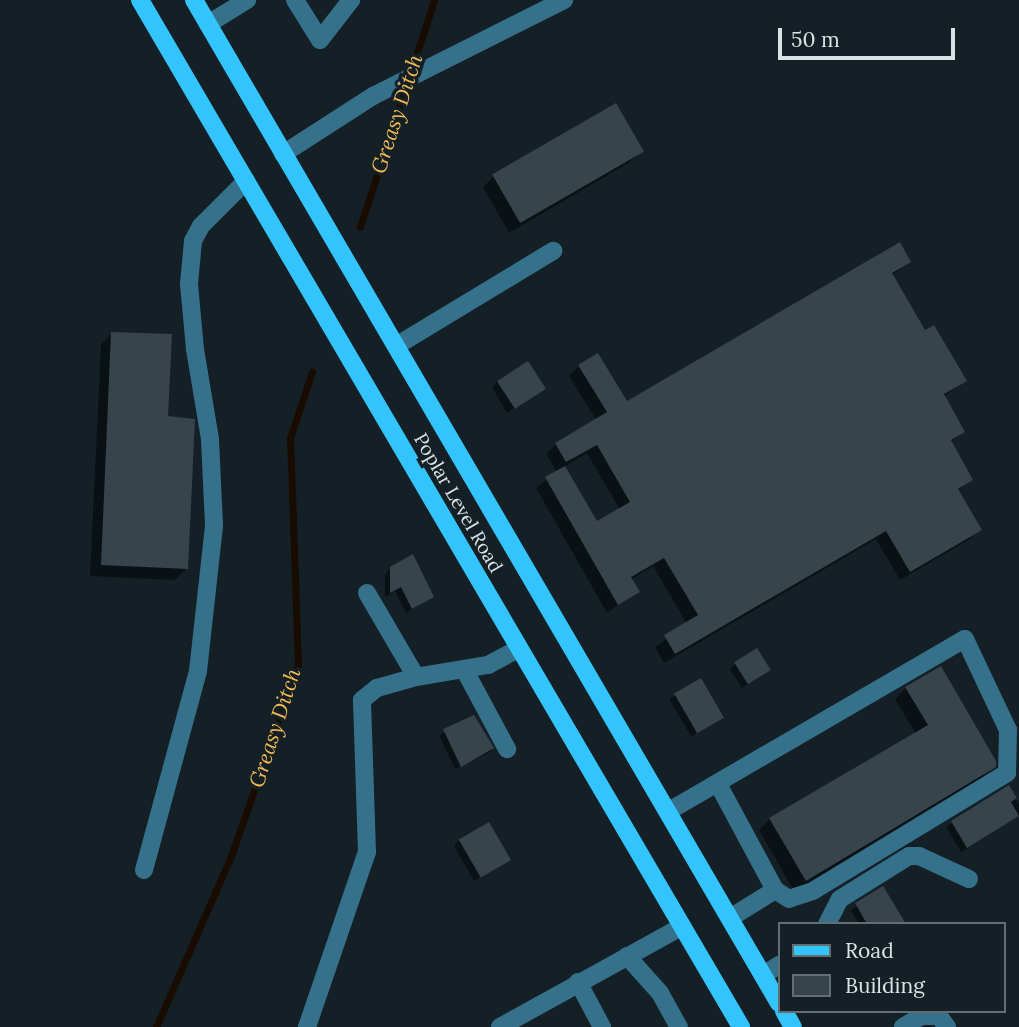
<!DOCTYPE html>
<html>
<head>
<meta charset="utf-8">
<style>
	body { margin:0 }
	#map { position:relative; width:1019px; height:1027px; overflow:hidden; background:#142026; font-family:Lora,serif }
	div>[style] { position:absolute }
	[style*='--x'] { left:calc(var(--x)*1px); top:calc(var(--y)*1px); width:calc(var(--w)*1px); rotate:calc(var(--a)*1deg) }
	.shadow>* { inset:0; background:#0007; transform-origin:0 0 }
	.stream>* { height:7px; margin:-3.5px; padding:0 3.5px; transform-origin:3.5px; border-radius:3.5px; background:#180c00 }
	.building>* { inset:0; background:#37444b; transform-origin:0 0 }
	.minor>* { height:18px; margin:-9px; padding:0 9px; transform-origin:9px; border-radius:9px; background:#35718b }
	.major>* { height:18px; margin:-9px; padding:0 9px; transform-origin:9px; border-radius:9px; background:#34c4fc }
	span { translate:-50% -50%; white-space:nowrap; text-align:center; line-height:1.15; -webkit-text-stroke:7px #142026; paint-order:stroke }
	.street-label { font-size:19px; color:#dae2e6 }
	.water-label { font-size:21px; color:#f2bb53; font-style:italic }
	.legend { position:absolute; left:778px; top:922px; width:228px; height:91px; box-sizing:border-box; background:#142026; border:2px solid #636e73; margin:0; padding:9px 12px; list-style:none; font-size:21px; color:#dae2e6 }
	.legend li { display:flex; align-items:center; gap:14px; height:35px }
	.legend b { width:35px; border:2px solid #636e73 }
	.scale { position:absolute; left:778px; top:28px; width:177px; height:32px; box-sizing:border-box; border:4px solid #dae2e6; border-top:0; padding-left:9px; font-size:21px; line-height:24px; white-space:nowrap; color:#dae2e6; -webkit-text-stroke:5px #142026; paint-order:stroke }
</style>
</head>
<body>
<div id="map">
	<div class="shadow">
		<div style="clip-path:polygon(641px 151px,630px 162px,509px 233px,483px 187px,494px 176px)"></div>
		<div style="clip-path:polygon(evenodd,909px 262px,891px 276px,924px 333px,965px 380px,943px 397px,963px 432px,950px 443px,971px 479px,958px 491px,980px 529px,970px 539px,900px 580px,876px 539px,664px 663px,655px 647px,687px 624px,653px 566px,630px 580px,637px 592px,607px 613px,536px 488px,557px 472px,546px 454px,556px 444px,597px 421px,569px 376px,579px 366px,627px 403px,909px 262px,587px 453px,620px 510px,596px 524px,564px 467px,587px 453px)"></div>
		<div style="clip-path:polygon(112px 333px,166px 418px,186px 569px,175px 580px,90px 576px,101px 345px)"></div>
		<div style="clip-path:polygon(497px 381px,543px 389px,507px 413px,492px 387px)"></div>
		<div style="clip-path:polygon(391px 568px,432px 597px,406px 613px,395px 591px,385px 597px,385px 574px)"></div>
		<div style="clip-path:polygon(735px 664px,763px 675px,742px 688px,730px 669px)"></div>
		<div style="left:700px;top:681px;width:43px;height:36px;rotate:59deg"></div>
		<div style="clip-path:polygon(906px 688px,994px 766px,982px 777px,794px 891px,759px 830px,770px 819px,916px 734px,895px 699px)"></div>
		<div style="left:475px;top:718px;width:37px;height:40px;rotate:64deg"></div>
		<div style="clip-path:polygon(1008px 787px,1019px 805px,1019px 816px,961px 852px,946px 827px)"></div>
		<div style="clip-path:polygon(459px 840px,508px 860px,474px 881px,454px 846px)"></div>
		<div style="clip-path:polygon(882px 888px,904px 924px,859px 924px,851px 910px)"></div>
	</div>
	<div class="stream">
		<div style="--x:360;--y:227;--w:239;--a:-71.9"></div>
		<div style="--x:156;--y:1027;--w:187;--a:-66.3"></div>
		<div style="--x:231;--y:856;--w:202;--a:-70.7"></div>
		<div style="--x:298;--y:665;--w:227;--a:-92"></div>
		<div style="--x:290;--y:438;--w:70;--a:-71.6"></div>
	</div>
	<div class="building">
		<div style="left:616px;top:103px;width:56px;height:143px;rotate:60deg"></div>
		<div style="clip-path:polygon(900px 242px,911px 262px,892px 273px,925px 330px,934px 325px,967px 381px,944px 394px,965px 432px,951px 440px,973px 480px,958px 489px,982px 530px,910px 572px,886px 531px,675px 654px,664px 635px,698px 615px,664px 558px,631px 577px,640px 592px,618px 605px,545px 477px,565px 466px,597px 521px,630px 502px,597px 445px,566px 462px,555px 443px,607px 412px,578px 365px,598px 353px,627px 401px)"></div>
		<div style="clip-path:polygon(111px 332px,172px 334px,168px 416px,195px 419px,188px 569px,101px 565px)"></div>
		<div style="left:528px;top:361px;width:33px;height:37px;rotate:57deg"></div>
		<div style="clip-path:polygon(413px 554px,434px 597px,412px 609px,401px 587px,390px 593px,390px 567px)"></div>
		<div style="left:757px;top:648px;width:26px;height:27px;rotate:58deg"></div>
		<div style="clip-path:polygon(941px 666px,996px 761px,996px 767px,806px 881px,769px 818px,928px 725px,905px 687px)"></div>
		<div style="left:701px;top:678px;width:46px;height:31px;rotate:60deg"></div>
		<div style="clip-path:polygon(474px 715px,494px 748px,461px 767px,443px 729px)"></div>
		<div style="clip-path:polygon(1009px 785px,1017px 798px,1011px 802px,1019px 816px,967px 848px,951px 821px)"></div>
		<div style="left:489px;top:822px;width:44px;height:35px;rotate:60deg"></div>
		<div style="clip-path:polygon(883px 886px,906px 924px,867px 924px,855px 903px)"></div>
	</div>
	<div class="minor">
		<div style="--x:295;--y:0;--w:47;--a:58"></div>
		<div style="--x:320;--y:40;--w:51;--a:-52.2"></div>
		<div style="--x:208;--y:24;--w:46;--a:-31.6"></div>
		<div style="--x:283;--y:154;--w:107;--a:-32.8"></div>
		<div style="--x:373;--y:96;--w:214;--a:-26.7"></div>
		<div style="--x:396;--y:346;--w:184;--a:-31.2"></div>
		<div style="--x:367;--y:593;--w:97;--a:59.7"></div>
		<div style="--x:464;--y:669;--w:91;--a:61.7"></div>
		<div style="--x:718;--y:784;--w:120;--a:61.7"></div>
		<div style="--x:775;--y:890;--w:53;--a:148.1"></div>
		<div style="--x:669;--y:811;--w:342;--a:-30.2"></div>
		<div style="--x:965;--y:639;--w:101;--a:64.7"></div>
		<div style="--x:1008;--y:730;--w:43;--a:91.3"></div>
		<div style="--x:1007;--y:773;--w:227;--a:148.7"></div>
		<div style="--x:813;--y:891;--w:25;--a:162"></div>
		<div style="--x:789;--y:899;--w:17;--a:-147"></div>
		<div style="--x:144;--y:870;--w:206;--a:-74.8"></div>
		<div style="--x:198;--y:671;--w:147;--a:-83.7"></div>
		<div style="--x:214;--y:525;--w:86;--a:-92.7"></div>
		<div style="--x:210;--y:439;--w:91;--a:-99.5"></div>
		<div style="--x:195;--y:349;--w:65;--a:-95.3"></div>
		<div style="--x:189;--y:284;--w:43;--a:-84.7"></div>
		<div style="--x:193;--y:241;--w:17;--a:-62"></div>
		<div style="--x:201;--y:226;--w:64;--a:-45"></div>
		<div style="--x:827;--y:924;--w:28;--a:-63"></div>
		<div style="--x:840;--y:899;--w:81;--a:-31.9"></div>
		<div style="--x:909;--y:856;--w:10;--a:0"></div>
		<div style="--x:919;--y:856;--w:55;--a:24.7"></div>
		<div style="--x:627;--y:956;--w:50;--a:48.3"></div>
		<div style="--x:660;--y:993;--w:39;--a:61"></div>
		<div style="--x:763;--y:975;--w:19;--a:-32"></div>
		<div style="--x:578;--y:982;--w:51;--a:61.9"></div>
		<div style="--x:307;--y:1027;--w:185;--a:-71.1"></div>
		<div style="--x:367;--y:852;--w:152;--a:-91.9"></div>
		<div style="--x:362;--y:700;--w:19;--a:-39"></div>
		<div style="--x:377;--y:688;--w:41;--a:-15.8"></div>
		<div style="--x:416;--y:677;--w:73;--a:-9.5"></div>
		<div style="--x:488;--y:665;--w:34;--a:-28"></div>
		<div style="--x:500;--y:1027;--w:207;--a:-28.9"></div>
		<div style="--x:903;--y:1027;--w:21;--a:-31"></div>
		<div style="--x:921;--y:1016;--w:18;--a:0"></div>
		<div style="--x:939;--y:1016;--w:14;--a:54"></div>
	</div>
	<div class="major">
		<div style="--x:140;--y:0;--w:1190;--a:59.66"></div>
		<div style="--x:194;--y:0;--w:1161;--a:59.75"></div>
		<div style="--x:784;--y:1011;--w:18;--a:61"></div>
	</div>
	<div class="street-label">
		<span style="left:458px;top:503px;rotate:60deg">Poplar Level Road</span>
	</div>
	<div class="water-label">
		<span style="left:397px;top:114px;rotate:-72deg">Greasy Ditch</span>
		<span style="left:275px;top:728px;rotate:-72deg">Greasy Ditch</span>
	</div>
	<ul class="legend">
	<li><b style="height:9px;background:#34c4fc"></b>Road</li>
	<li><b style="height:19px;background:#37444b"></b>Building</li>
	</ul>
	<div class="scale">50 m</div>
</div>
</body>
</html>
